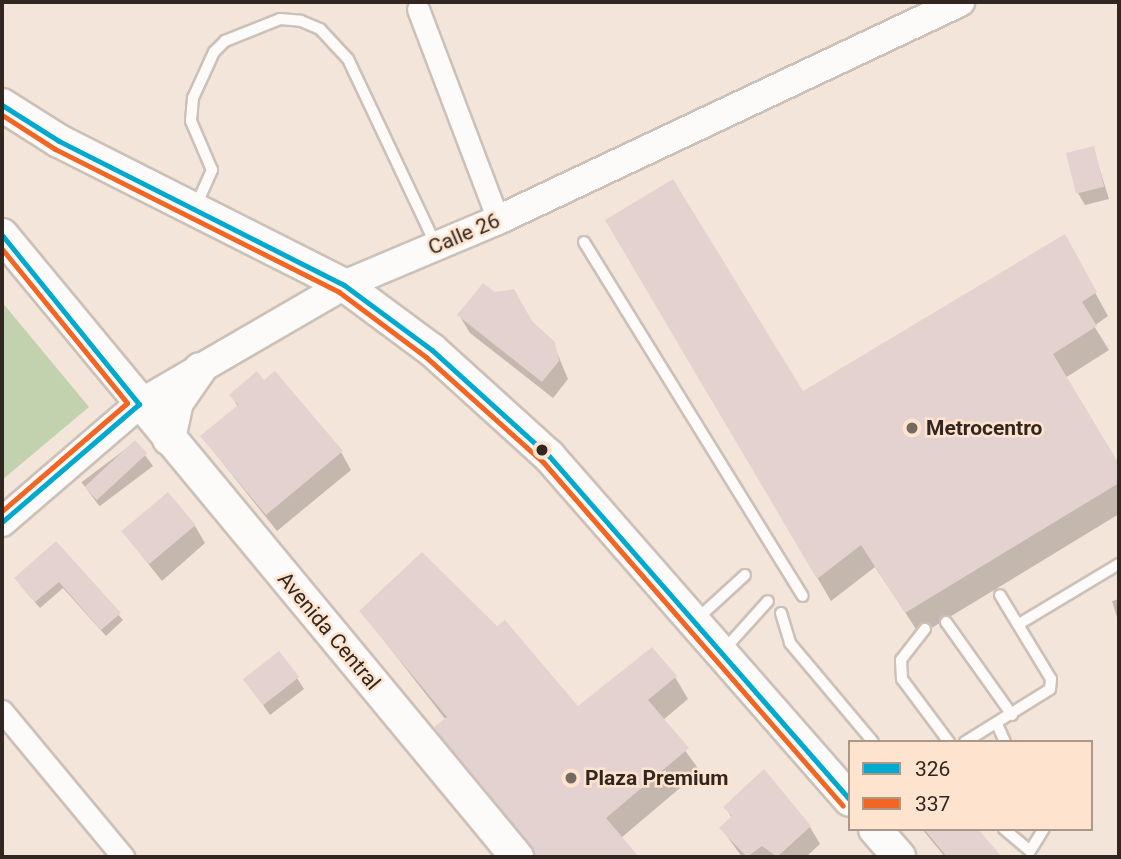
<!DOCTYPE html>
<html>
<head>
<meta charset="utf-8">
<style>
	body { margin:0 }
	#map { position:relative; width:1121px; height:859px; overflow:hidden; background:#f4e5da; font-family:Roboto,sans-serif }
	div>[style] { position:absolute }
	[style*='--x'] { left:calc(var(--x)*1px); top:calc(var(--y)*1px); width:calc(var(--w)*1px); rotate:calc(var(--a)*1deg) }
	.green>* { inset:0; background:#c3d2ae }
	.shadow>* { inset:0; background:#0003; transform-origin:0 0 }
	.building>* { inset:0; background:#e4d2d1; transform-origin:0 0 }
	.roads { filter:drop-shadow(2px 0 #ccc1b8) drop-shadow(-2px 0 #ccc1b8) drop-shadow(0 2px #ccc1b8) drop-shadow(0 -2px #ccc1b8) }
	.lane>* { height:10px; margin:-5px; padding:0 5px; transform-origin:5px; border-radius:5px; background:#fdfbf9 }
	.street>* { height:21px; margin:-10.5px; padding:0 10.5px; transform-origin:10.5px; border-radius:10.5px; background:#fdfbf9 }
	.secondary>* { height:28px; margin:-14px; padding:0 14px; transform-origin:14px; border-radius:14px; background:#fdfbf9 }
	.primary>* { height:32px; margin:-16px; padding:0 16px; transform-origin:16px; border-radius:16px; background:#fdfbf9 }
	.bus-1>* { height:5px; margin:-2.5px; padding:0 2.5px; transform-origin:2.5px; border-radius:2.5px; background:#00a9ce }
	.bus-2>* { height:5px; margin:-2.5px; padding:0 2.5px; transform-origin:2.5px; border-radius:2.5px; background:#f26522 }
	.dots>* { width:19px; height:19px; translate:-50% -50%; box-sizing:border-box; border:4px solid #fee4cf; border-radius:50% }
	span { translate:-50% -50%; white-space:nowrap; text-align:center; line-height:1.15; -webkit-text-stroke:5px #fee4cf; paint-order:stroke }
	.street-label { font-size:21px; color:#312720 }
	.poi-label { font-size:21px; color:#312720; font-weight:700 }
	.left { translate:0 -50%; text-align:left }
	.frame { position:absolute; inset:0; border:4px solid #312720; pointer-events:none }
	.legend { position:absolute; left:848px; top:740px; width:245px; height:91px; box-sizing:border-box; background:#fee4cf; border:2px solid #ac9889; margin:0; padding:9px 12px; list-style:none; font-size:21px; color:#312720 }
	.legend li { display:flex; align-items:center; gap:14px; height:35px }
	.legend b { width:35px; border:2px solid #ac9889 }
</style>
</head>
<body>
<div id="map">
	<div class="green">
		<div style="clip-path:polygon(2px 302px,89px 407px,2px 480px)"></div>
	</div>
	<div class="shadow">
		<div style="clip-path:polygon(1093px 148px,1109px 199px,1085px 205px,1078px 193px)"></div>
		<div style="clip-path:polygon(607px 220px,802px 394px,1077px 260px,1108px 316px,1094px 326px,1109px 350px,1065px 378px,1119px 468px,1119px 514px,920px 635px,875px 567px,831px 601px)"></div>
		<div style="clip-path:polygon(459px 315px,531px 323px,553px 343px,568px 379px,553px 398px,470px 333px)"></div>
		<div style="clip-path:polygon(231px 395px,341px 452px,351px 470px,277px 531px,202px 437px,238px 407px)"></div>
		<div style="left:135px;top:442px;width:30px;height:67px;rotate:53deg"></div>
		<div style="clip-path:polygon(195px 526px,205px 543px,162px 581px,124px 533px)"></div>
		<div style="clip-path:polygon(56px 543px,123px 620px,106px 636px,63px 588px,40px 608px,20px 585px)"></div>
		<div style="clip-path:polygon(1119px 599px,1119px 624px,1112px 601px)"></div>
		<div style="clip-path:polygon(361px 611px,577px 708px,675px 677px,688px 699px,663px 720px,700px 771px,621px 838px,637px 857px,537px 857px,449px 750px,436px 728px,446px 720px)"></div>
		<div style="clip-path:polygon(297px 678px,304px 689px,270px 715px,245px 679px)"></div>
		<div style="clip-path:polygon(725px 807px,810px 827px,820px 844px,806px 857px,742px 857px,721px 828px,732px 818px)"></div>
		<div style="clip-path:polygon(922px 829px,976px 829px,1000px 857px,945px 857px)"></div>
	</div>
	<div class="building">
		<div style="left:1094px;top:146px;width:42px;height:29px;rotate:76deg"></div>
		<div style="clip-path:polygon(673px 179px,803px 391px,1065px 234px,1097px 292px,1082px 302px,1097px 326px,1053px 354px,1119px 464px,1119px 483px,905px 613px,861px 545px,817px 579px,605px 220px)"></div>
		<div style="clip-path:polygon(483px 283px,495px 292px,514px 289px,532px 321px,555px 342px,559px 361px,542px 382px,457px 315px)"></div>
		<div style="clip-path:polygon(257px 371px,264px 380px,275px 371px,343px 451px,266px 515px,200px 436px,238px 405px,229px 395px)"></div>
		<div style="left:135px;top:440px;width:18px;height:69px;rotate:47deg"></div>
		<div style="left:168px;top:492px;width:43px;height:61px;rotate:50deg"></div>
		<div style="clip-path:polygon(56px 541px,121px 613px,101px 630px,59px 582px,35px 602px,14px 578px)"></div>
		<div style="clip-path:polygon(422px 552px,497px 626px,505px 620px,578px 706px,652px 647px,677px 676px,648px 700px,689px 748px,606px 818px,639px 857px,535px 857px,434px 727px,447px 717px,359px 611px)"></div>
		<div style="left:279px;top:651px;width:33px;height:46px;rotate:52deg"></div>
		<div style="clip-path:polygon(764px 769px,811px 826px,777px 857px,762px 846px,747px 857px,719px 828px,732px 816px,723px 807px)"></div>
		<div style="clip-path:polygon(924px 829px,978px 829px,1002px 857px,947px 857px)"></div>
	</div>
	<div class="roads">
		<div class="lane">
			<div style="--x:195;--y:208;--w:42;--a:-65.9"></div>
			<div style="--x:212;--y:170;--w:53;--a:-113.2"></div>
			<div style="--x:191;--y:121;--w:23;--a:-85"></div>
			<div style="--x:193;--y:98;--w:51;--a:-65.5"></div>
			<div style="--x:214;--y:52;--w:16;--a:-45"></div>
			<div style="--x:225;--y:41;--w:59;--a:-21.8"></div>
			<div style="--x:280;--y:19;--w:21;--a:5"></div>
			<div style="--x:301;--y:21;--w:21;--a:23"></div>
			<div style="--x:320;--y:29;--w:41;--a:47"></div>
			<div style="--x:348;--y:59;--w:206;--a:64.7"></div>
			<div style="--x:584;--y:242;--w:416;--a:58.3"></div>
			<div style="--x:781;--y:613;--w:31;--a:73"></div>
			<div style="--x:790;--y:643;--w:129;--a:50"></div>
			<div style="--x:697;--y:619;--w:65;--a:-42.5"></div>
			<div style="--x:946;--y:622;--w:114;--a:54.6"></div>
			<div style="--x:1019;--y:624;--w:117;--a:-31"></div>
			<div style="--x:925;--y:629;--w:39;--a:128"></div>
			<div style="--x:901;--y:660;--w:19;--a:87"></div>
			<div style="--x:902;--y:679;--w:79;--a:53.3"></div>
			<div style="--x:723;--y:651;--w:67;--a:-48"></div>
			<div style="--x:997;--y:724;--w:20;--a:66"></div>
			<div style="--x:965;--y:742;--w:100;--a:-31.9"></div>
			<div style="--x:1050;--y:689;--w:10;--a:-84"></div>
			<div style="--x:1051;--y:679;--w:98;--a:-121.3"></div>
			<div style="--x:1004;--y:829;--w:34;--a:40"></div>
			<div style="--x:1030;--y:851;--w:26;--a:-58"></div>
		</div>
		<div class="street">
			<div style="--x:418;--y:9;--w:226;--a:69.2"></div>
			<div style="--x:2;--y:711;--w:190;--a:50.3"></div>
		</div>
		<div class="secondary">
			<div style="--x:2;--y:522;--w:181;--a:-40.7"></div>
			<div style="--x:139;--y:404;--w:237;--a:-30.1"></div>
			<div style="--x:344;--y:285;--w:167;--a:-22.9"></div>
			<div style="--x:498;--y:220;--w:511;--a:-25.26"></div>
		</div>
		<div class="primary">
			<div style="--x:2;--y:105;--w:67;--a:32.3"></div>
			<div style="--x:59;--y:141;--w:319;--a:26.8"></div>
			<div style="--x:344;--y:285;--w:109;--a:36.5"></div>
			<div style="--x:432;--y:350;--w:158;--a:42.2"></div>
			<div style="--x:549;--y:456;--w:457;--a:48.8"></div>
			<div style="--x:2;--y:235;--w:808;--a:50.38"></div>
			<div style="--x:169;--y:439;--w:38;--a:-78"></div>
			<div style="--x:177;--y:402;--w:40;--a:-55.1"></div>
			<div style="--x:875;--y:829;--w:37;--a:49"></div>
		</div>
	</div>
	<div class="bus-1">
		<div style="--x:2;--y:105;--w:67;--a:32.3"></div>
		<div style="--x:59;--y:141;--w:319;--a:26.8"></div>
		<div style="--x:344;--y:285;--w:109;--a:36.5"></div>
		<div style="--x:432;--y:350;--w:158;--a:42.2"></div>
		<div style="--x:549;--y:456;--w:457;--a:48.8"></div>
		<div style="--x:2;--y:235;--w:218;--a:51"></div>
		<div style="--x:139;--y:404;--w:181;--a:139.3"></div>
	</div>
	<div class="bus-2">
		<div style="--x:2;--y:115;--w:63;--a:32.7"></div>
		<div style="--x:55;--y:149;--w:318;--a:26.7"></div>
		<div style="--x:339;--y:292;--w:109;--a:36.8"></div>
		<div style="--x:426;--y:357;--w:157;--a:41.9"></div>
		<div style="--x:543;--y:462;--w:456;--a:48.9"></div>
		<div style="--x:2;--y:249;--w:198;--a:50.9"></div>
		<div style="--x:127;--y:403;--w:165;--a:139.2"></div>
	</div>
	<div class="dots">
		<div style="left:912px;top:428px;background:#756a61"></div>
		<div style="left:542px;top:450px;background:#312720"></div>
		<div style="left:571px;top:778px;background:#756a61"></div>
	</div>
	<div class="street-label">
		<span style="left:464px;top:234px;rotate:-23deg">Calle 26</span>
		<span style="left:329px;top:631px;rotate:50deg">Avenida Central</span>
	</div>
	<div class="poi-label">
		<span class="left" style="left:926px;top:428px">Metrocentro</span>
		<span class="left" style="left:585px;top:778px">Plaza Premium</span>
	</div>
	<div class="frame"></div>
	<ul class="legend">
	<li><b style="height:9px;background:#00a9ce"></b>326</li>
	<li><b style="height:9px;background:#f26522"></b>337</li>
	</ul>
</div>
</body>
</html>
